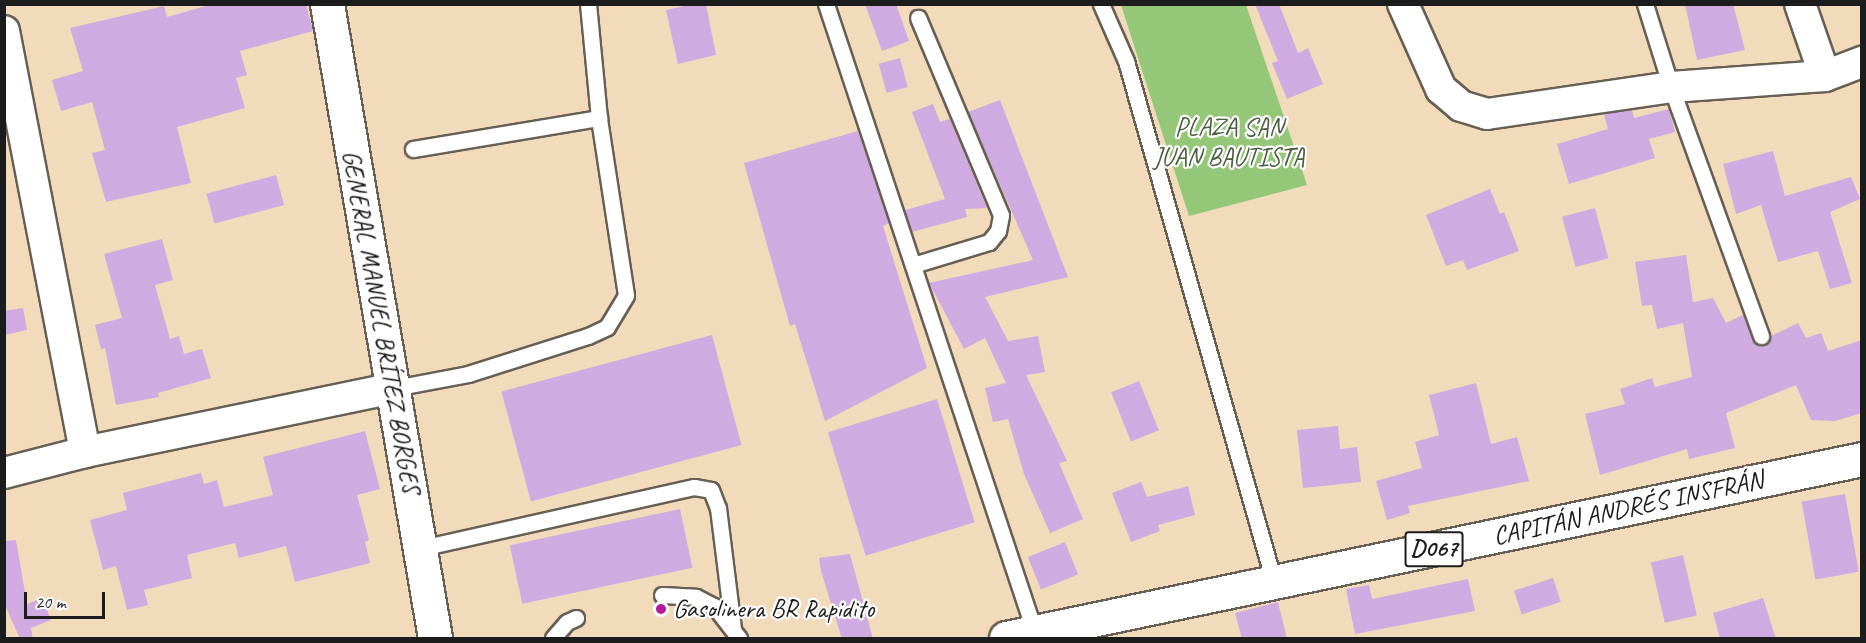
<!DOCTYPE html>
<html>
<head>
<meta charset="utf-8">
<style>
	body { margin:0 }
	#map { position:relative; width:1866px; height:643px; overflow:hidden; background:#f1dbbb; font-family:Caveat,sans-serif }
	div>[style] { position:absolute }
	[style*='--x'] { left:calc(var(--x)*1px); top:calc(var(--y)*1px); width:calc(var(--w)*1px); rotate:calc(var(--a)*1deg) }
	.green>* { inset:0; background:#94c778 }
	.building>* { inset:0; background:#cfabe2; transform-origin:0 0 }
	.roads { filter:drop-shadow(2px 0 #675f54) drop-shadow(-2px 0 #675f54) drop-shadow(0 2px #675f54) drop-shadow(0 -2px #675f54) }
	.lane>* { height:15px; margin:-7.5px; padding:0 7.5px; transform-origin:7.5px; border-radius:7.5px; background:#fff }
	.street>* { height:30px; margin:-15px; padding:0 15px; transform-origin:15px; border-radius:15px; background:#fff }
	.secondary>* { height:33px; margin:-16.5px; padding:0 16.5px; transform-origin:16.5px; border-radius:16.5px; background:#fff }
	.primary>* { height:33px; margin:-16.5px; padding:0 16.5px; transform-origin:16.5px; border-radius:16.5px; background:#fff }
	.dots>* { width:16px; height:16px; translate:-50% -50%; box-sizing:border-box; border:3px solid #fff; border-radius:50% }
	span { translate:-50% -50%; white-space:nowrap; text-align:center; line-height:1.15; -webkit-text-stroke:4.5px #fff; paint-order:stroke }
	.shield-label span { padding:2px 4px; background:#fff; border:2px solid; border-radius:4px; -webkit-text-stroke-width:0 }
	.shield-label { font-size:24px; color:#1c1c1c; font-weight:700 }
	.park-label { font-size:26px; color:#4c6041 }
	.street-label { font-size:26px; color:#1c1c1c }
	.poi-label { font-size:26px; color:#1c1c1c }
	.left { translate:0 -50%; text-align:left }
	.frame { position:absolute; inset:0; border:6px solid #1c1c1c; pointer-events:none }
	.scale { position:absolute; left:24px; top:592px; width:81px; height:27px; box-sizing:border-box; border:3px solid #1c1c1c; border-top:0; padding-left:8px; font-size:18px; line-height:21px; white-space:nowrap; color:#1c1c1c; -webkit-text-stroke:4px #fff; paint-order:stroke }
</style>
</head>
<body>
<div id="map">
	<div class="green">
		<div style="clip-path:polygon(1121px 5px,1246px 5px,1307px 185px,1189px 216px)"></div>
	</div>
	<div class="building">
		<div style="clip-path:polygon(213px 4px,306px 4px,313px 31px,240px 51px,247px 75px,236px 78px,245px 108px,177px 127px,191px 183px,106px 202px,92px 153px,105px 150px,92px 102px,61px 111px,52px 80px,83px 71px,70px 28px,164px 6px,167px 17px)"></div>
		<div style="clip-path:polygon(694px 4px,706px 4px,716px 55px,678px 64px,666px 10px)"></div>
		<div style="clip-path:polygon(865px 4px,896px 4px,909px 41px,882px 51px)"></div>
		<div style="clip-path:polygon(1255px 4px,1279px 4px,1298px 53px,1308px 48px,1323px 84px,1287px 99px,1272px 63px,1278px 61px)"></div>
		<div style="clip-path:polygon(1685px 4px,1733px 4px,1745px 50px,1697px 60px)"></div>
		<div style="left:900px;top:58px;width:30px;height:22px;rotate:75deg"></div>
		<div style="clip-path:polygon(1000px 100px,1068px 277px,985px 297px,1008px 341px,1038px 336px,1045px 372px,1026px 375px,1067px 461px,1059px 463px,1083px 519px,1050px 533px,1024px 474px,1008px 419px,993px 422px,985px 388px,1006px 383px,985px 338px,964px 349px,929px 283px,1033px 260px,968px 112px)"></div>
		<div style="clip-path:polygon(933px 104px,940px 122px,950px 119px,987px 208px,965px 209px,967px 217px,912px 232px,905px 210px,945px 199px,912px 112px)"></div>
		<div style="clip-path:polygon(1669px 109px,1675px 132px,1649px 139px,1655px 158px,1569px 184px,1557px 144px,1608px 129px,1604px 114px,1632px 110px,1634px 118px)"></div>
		<div style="clip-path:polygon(858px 131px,889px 223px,883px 226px,927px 368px,825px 421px,795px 324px,790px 326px,744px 163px)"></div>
		<div style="clip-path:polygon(1773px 151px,1785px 196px,1851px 177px,1860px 199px,1830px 212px,1852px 283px,1830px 289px,1818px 251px,1778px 262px,1761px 205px,1736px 214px,1723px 164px)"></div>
		<div style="left:276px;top:175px;width:31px;height:72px;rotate:75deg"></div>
		<div style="clip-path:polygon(1490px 189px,1500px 214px,1504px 212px,1519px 251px,1467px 270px,1463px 260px,1446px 266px,1426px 215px)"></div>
		<div style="left:1595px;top:208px;width:52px;height:34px;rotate:75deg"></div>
		<div style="clip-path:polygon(162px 239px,173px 280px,155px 285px,170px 339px,179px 336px,184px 354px,202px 349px,211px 378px,158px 393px,159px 397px,116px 405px,105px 348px,101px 349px,95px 325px,122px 318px,104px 254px)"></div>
		<div style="clip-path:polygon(1686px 255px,1693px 302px,1713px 298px,1726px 323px,1743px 315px,1755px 344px,1765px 345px,1771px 336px,1798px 323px,1806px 338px,1821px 333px,1828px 351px,1862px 340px,1862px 413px,1835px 421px,1811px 420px,1796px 385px,1726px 413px,1735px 448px,1689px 459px,1687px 449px,1600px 475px,1585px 414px,1625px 404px,1620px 389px,1652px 378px,1655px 387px,1692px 377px,1683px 323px,1657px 329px,1652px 305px,1642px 306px,1635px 262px)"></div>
		<div style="clip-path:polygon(23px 308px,27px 330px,4px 335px,4px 311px)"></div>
		<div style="left:712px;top:335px;width:114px;height:218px;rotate:75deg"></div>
		<div style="left:1139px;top:381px;width:53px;height:30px;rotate:68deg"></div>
		<div style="clip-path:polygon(1476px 383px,1491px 444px,1517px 437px,1529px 481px,1408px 506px,1410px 513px,1387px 520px,1376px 481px,1422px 468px,1415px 442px,1439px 435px,1429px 395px)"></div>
		<div style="left:937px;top:399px;width:129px;height:114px;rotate:73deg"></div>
		<div style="clip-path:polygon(1338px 426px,1340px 449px,1357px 447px,1361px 482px,1303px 488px,1297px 430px)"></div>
		<div style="clip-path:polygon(365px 431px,380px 489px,357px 495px,369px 540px,365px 542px,370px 563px,295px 582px,286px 546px,239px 558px,235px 543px,187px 555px,192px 578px,144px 590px,148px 605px,127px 610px,116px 566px,103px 570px,90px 520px,127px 510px,123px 493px,201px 473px,204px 484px,217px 480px,224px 507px,273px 495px,263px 457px)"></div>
		<div style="clip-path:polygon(1141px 482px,1147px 497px,1188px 486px,1195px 515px,1158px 525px,1160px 531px,1131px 542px,1112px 493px)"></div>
		<div style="left:1845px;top:494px;width:79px;height:44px;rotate:80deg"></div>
		<div style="left:680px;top:509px;width:60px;height:174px;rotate:78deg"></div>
		<div style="clip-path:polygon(16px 540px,27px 604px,42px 598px,51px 620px,31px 628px,33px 639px,20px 639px,4px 603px,4px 541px)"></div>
		<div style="left:1065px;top:542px;width:35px;height:40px;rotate:68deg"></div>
		<div style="clip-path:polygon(850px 554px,873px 639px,842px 639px,821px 571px,819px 558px)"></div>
		<div style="left:1683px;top:555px;width:62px;height:33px;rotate:77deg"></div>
		<div style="left:1553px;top:578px;width:25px;height:41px;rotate:72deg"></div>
		<div style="clip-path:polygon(1468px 579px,1475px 611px,1355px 634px,1346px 589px,1369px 585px,1372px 599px)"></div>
		<div style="clip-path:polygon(1763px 598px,1776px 639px,1720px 639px,1713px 613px)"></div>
		<div style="clip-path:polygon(1278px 602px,1287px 639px,1242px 639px,1235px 613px)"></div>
	</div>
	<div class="roads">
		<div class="lane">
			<div style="--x:826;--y:4;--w:663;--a:71.62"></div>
			<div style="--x:1101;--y:4;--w:62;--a:66.3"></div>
			<div style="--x:1126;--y:61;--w:542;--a:74.14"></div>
			<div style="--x:1645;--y:4;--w:87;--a:72.6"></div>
			<div style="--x:1671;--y:87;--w:265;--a:70.1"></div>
			<div style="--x:413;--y:149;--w:189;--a:-9.5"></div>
			<div style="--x:913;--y:265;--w:79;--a:-16.8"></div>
			<div style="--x:989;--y:242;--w:14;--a:-51"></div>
			<div style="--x:998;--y:231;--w:16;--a:-79"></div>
			<div style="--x:1001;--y:215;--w:214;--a:-112.8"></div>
			<div style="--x:394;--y:388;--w:75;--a:-10.7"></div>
			<div style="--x:468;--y:374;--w:126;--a:-17.6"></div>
			<div style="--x:588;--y:336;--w:21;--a:-25"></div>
			<div style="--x:607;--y:327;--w:37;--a:-59"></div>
			<div style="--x:626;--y:295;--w:179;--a:-98.7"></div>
			<div style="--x:599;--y:118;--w:115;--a:-95.5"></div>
			<div style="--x:421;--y:548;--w:280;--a:-12.6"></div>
			<div style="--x:694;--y:487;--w:17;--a:10"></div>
			<div style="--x:711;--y:490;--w:19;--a:69"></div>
			<div style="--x:718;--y:508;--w:121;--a:82.9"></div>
			<div style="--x:662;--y:595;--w:34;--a:3"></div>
			<div style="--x:696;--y:597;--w:20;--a:27"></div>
			<div style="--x:714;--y:606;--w:41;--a:52"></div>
			<div style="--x:553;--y:638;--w:21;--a:-49"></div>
			<div style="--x:567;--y:622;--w:10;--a:-24"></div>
		</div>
		<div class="street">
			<div style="--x:1403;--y:4;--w:93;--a:65.9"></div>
			<div style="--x:1441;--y:89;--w:26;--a:40"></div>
			<div style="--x:1461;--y:106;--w:27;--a:17"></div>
			<div style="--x:1487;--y:114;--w:186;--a:-8.3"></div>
			<div style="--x:1671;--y:87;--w:154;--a:-4.1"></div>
			<div style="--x:1825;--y:76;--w:40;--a:-21"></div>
			<div style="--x:1800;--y:4;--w:76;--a:70.9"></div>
			<div style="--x:4;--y:31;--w:429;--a:79.1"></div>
			<div style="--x:4;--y:473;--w:84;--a:-14.5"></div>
			<div style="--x:85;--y:452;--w:316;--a:-11.7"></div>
		</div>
		<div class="secondary">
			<div style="--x:327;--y:4;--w:643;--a:80.33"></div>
		</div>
		<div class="primary">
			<div style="--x:1006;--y:638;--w:875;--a:-11.81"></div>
		</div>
	</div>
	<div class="dots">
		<div style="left:661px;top:609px;background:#b5179e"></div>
	</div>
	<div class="shield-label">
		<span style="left:1434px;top:549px">D067</span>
	</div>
	<div class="park-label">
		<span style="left:1229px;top:142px">PLAZA SAN<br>JUAN BAUTISTA</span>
	</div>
	<div class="street-label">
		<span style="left:381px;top:322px;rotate:80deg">GENERAL MANUEL BRÍTEZ BORGES</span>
		<span style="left:1628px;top:508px;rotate:-12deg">CAPITÁN ANDRÉS INSFRÁN</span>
	</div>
	<div class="poi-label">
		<span class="left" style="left:673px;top:609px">Gasolinera BR Rapidito</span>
	</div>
	<div class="frame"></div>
	<div class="scale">20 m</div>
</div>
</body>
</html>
